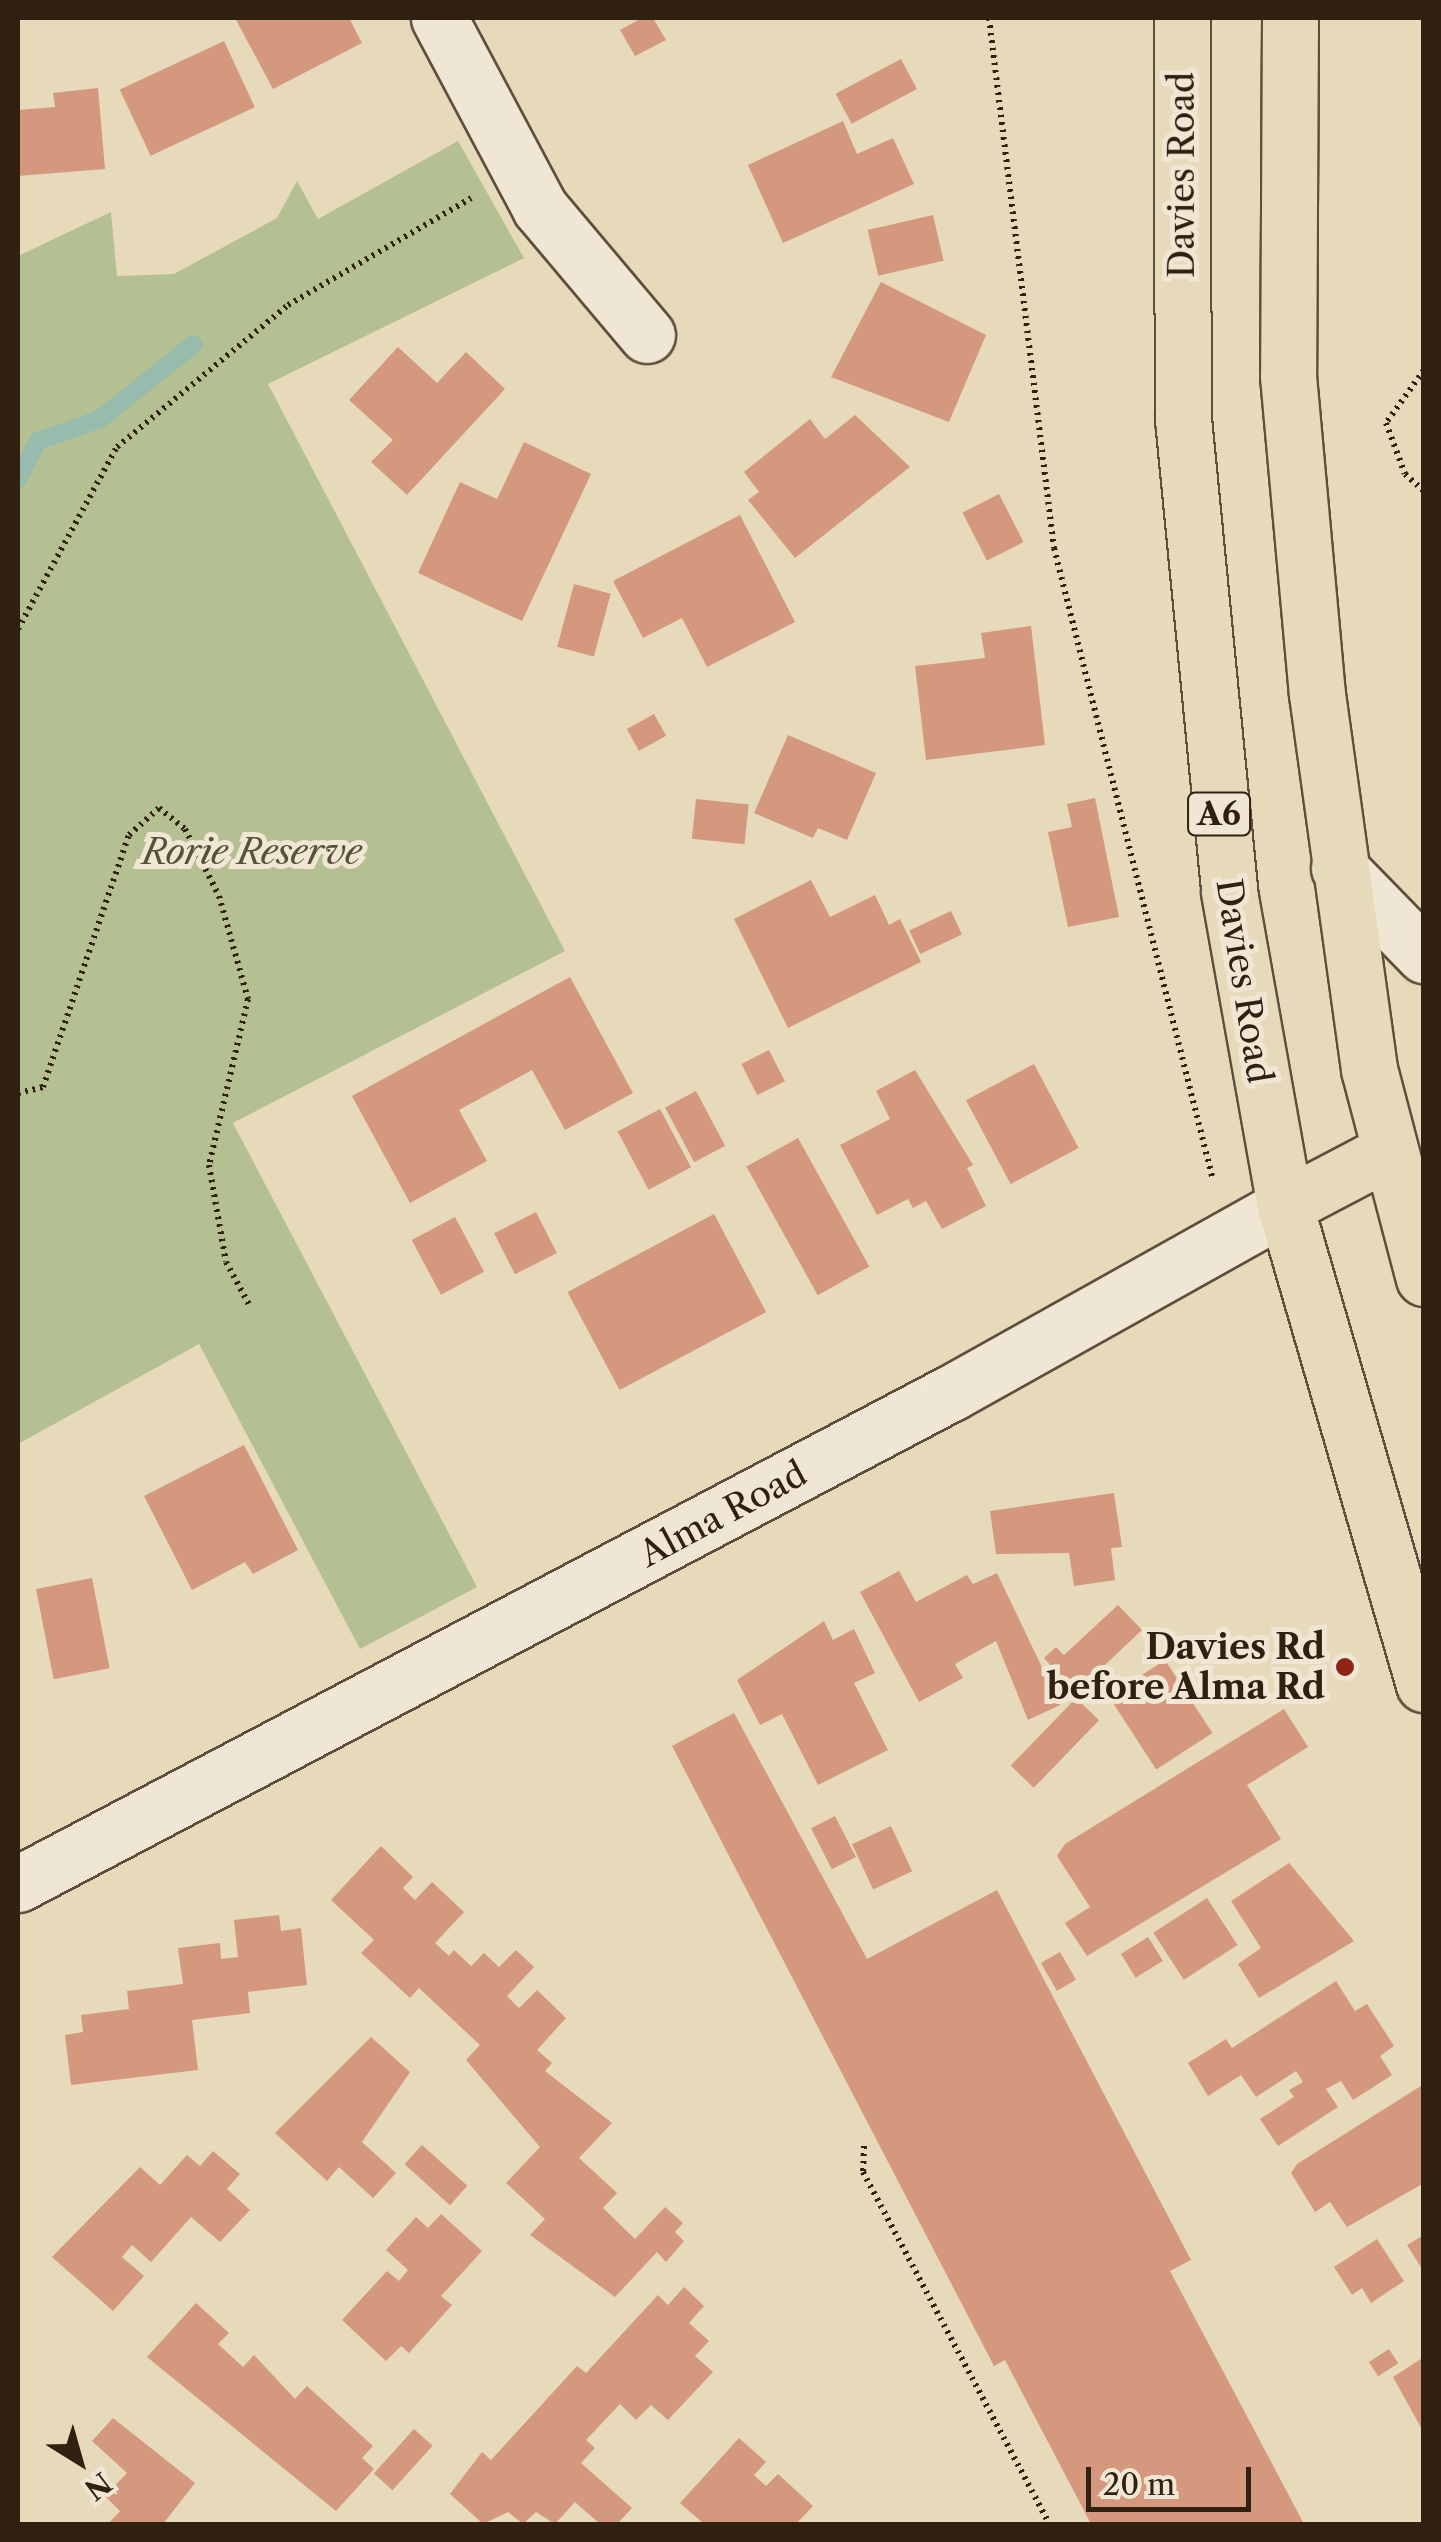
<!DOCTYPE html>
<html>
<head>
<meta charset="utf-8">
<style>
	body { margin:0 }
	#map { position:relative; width:1441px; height:2542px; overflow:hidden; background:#e7dabb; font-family:"Libre Caslon Text",serif }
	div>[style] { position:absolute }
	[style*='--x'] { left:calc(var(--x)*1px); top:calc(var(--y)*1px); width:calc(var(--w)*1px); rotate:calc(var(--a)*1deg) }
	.green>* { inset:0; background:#b4c091 }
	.stream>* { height:18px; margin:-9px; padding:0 9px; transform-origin:9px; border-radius:9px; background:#97bbac }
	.building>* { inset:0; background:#d3987e; transform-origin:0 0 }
	.path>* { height:6px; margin-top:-3px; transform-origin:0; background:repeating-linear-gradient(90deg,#302010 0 2.5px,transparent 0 7.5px) }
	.roads { filter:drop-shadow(2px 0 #5e4e3b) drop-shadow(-2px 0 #5e4e3b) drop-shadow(0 2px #5e4e3b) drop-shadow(0 -2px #5e4e3b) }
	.street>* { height:55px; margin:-27.5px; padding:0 27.5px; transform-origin:27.5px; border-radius:27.5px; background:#efe7d3 }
	.secondary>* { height:55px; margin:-27.5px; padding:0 27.5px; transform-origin:27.5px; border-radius:27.5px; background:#efe7d3 }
	.highway>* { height:55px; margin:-27.5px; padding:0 27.5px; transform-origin:27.5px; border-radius:27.5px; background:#e7dabb }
	.dots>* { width:28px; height:28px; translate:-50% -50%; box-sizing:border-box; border:5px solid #efe7d3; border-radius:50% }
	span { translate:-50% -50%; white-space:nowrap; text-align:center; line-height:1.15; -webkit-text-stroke:10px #efe7d3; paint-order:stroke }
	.shield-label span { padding:2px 8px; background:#efe7d3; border:2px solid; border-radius:8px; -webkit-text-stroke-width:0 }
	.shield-label { font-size:32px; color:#302010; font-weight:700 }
	.street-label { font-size:35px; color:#302010 }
	.park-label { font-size:35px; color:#585037; font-style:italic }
	.poi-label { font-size:35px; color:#302010; font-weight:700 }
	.right { translate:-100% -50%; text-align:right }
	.frame { position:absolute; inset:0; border:20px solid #302010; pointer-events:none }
	.north { position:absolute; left:30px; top:2412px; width:100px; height:100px; -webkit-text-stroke:8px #efe7d3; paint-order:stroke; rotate:143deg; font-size:28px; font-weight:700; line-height:40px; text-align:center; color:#302010 }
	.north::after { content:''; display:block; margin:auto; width:35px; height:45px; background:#302010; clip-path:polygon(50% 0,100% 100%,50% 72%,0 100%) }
	.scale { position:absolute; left:1086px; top:2467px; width:165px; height:45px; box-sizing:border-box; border:5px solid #302010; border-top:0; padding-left:12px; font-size:30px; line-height:35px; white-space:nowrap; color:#302010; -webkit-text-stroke:8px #efe7d3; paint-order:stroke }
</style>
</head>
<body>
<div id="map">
	<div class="green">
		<div style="clip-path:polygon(458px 141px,524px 258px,268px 384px,565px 951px,233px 1123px,477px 1587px,360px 1649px,199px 1344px,18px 1444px,18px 256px,111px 212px,117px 276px,174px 274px,277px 218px,297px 181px,318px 219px)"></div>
	</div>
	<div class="stream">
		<div style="--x:18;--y:479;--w:43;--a:-62.2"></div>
		<div style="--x:38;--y:441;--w:66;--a:-19.5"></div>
		<div style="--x:100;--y:419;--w:120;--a:-38.6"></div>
	</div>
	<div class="building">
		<div style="clip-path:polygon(235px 18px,349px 18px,362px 43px,273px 89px)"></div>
		<div style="clip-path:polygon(642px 18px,653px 18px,666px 40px,635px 56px,620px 30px)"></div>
		<div style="left:224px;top:41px;width:73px;height:115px;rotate:65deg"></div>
		<div style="left:901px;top:59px;width:34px;height:74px;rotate:62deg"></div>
		<div style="clip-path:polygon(98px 88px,105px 169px,18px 176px,18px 110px,55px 107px,53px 93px)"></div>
		<div style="clip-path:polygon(843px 121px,857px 154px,893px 138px,914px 184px,783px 243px,748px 165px)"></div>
		<div style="left:933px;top:215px;width:47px;height:67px;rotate:77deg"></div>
		<div style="clip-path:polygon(881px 282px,986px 335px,949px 422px,831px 377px)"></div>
		<div style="clip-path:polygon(398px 347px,437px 383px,466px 352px,505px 389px,407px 495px,371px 462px,393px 440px,349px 400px)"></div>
		<div style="clip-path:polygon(855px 415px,910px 467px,795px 558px,748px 500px,759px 492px,744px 472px,810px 419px,825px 439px)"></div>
		<div style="clip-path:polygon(524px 442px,591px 474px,522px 621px,418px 573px,460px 482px,497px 499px)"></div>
		<div style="left:999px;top:494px;width:54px;height:41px;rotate:63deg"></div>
		<div style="clip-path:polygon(740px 515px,795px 622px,707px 667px,682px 618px,643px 638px,613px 581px)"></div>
		<div style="left:574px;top:584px;width:38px;height:65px;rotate:15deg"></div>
		<div style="clip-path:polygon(1031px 626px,1045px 745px,926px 760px,915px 666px,985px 658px,981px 633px)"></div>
		<div style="left:654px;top:714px;width:25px;height:31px;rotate:61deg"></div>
		<div style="clip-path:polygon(788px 735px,876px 773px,847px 840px,818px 828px,813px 838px,754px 813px)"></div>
		<div style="clip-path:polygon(1095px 798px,1119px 917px,1068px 927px,1048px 832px,1072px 827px,1067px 804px)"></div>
		<div style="left:696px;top:799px;width:53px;height:40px;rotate:6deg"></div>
		<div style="clip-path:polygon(811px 880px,830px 917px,875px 895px,889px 925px,900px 919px,921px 962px,788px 1028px,734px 919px)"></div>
		<div style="left:951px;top:911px;width:26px;height:46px;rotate:65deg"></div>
		<div style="clip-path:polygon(570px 977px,633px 1093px,565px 1130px,532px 1070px,459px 1110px,487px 1161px,410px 1203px,352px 1096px)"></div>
		<div style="left:769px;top:1050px;width:35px;height:31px;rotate:63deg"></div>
		<div style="left:1034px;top:1064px;width:95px;height:77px;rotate:62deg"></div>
		<div style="clip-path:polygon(915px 1070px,973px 1165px,967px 1168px,986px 1206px,942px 1229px,926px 1201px,913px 1208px,908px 1199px,877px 1215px,840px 1145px,890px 1119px,876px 1091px)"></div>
		<div style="left:696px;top:1091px;width:62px;height:35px;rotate:62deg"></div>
		<div style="left:660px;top:1109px;width:66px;height:48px;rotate:62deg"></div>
		<div style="left:798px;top:1138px;width:147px;height:59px;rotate:61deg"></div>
		<div style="left:536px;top:1212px;width:46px;height:47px;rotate:63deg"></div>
		<div style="left:714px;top:1214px;width:111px;height:166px;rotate:62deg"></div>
		<div style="left:455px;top:1217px;width:62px;height:49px;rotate:62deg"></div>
		<div style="clip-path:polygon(244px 1445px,298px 1550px,253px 1574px,245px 1562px,192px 1590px,144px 1496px)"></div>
		<div style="clip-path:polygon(1114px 1493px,1122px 1547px,1111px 1548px,1115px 1580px,1074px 1586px,1069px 1553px,996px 1554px,990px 1511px)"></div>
		<div style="clip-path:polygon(899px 1571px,916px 1602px,967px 1575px,973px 1584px,997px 1573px,1060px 1705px,1028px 1720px,996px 1641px,955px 1664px,963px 1678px,919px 1702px,860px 1592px)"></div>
		<div style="left:92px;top:1578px;width:92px;height:57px;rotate:79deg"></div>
		<div style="clip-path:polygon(1118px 1605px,1142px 1630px,1075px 1693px,1044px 1658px,1056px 1647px,1064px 1655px)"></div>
		<div style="clip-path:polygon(824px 1621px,833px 1640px,854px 1629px,875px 1673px,854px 1683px,888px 1750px,818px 1785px,782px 1714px,760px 1725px,737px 1680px)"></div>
		<div style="left:1165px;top:1660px;width:87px;height:67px;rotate:57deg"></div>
		<div style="left:1076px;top:1698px;width:32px;height:94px;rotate:44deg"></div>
		<div style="clip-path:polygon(1284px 1709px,1308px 1747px,1247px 1785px,1281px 1839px,1087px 1956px,1065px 1923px,1090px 1907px,1057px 1856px,1065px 1844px)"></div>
		<div style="clip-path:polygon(734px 1713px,867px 1959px,997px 1890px,1191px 2260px,1170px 2271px,1304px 2524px,1091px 2524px,1005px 2360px,994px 2366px,672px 1746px)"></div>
		<div style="left:835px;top:1816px;width:46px;height:27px;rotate:63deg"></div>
		<div style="left:891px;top:1826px;width:50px;height:43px;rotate:65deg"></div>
		<div style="clip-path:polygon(381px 1846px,413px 1877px,403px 1888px,415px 1900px,432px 1882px,464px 1912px,435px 1943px,449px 1956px,454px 1950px,471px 1966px,484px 1953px,499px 1967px,516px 1950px,534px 1967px,507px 1996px,519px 2008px,537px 1990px,566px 2018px,537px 2050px,552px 2063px,545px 2071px,612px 2123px,579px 2158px,617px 2193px,603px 2208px,635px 2239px,665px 2207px,683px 2223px,675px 2232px,684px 2241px,666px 2262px,657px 2252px,615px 2297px,530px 2235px,545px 2219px,506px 2183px,540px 2147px,466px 2060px,480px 2045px,419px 1988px,410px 1998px,361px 1953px,374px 1940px,331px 1900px)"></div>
		<div style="clip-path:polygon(1289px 1863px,1354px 1941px,1259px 1998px,1238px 1964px,1261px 1948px,1231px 1901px)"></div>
		<div style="left:1207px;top:1898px;width:56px;height:64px;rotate:57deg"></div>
		<div style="clip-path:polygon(279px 1915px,281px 1931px,301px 1928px,307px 1985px,248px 1992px,250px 2013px,192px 2020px,198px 2070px,71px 2085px,65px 2035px,83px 2032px,81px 2015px,129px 2009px,127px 1991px,183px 1984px,178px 1948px,220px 1943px,221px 1959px,238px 1957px,234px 1920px)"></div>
		<div style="left:1148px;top:1937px;width:28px;height:32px;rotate:58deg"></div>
		<div style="left:1060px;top:1952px;width:32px;height:22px;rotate:60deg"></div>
		<div style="clip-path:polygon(1336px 1981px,1355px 2011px,1367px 2004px,1394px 2046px,1380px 2056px,1392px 2075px,1353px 2100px,1341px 2081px,1326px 2089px,1338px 2107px,1278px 2146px,1260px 2119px,1294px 2097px,1289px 2090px,1303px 2082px,1296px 2071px,1256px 2097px,1241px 2075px,1208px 2096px,1188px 2063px,1226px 2039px,1232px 2048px)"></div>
		<div style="clip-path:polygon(371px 2037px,410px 2072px,362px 2142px,396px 2173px,373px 2198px,339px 2167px,327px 2181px,275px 2133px)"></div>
		<div style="clip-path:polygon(1424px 2084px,1424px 2183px,1347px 2227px,1330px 2202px,1315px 2212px,1291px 2173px,1297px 2164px)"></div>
		<div style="left:422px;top:2145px;width:61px;height:26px;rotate:42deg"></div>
		<div style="clip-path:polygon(213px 2151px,240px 2174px,227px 2189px,250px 2210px,220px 2242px,191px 2217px,151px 2262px,132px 2245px,122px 2257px,144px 2276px,113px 2311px,52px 2257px,140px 2167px,160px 2185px,187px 2155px,200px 2166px)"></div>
		<div style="clip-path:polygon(441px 2214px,482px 2251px,441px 2296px,452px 2305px,409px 2353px,401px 2346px,386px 2361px,342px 2320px,387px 2271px,399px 2281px,408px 2270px,386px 2250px,416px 2217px,428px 2228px)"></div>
		<div style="clip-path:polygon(1424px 2235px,1424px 2272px,1407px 2245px)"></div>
		<div style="clip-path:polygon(1377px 2239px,1404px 2281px,1371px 2303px,1362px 2288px,1352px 2295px,1334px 2267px)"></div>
		<div style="clip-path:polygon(684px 2287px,704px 2306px,689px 2323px,709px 2341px,695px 2356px,713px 2372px,668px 2420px,651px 2405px,636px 2420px,620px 2404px,586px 2440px,595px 2448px,581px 2463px,632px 2508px,617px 2524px,600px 2524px,575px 2502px,555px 2524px,536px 2512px,523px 2524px,508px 2512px,483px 2524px,450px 2494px,482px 2452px,491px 2460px,577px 2366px,586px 2373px,658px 2295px,668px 2305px)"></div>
		<div style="clip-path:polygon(196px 2303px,229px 2333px,218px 2344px,243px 2367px,254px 2355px,295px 2399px,307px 2386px,373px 2446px,362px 2458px,374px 2469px,336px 2511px,147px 2357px)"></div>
		<div style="left:1389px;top:2349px;width:17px;height:24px;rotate:57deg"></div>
		<div style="clip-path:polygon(1424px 2357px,1424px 2433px,1393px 2377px)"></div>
		<div style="clip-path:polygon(113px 2418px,195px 2483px,163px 2524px,108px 2524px,120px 2511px,105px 2496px,127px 2473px,92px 2441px)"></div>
		<div style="left:414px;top:2429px;width:25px;height:60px;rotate:42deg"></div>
		<div style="clip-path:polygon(739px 2438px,766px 2462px,754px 2475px,766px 2486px,778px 2474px,813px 2506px,796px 2524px,704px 2524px,680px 2503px)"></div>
	</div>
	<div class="path">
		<div style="--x:989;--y:18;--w:534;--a:83.01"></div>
		<div style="--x:1054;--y:548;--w:652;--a:75.88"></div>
		<div style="--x:1424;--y:370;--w:65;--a:125.6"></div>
		<div style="--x:1386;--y:423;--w:54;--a:69.6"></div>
		<div style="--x:1405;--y:474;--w:25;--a:42"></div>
		<div style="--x:18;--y:629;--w:207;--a:-61.5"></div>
		<div style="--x:117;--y:447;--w:222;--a:-39.7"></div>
		<div style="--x:288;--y:305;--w:212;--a:-30.3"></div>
		<div style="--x:18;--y:1093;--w:26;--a:-13"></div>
		<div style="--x:43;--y:1087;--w:266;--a:-71.2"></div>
		<div style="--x:129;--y:835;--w:40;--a:-42"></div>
		<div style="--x:159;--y:808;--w:33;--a:39"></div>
		<div style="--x:185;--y:829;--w:75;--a:63.1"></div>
		<div style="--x:219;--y:896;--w:107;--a:74.3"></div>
		<div style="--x:248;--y:999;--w:171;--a:103.2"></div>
		<div style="--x:209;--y:1165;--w:98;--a:80.1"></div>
		<div style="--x:226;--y:1262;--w:52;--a:61.5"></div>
		<div style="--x:864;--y:2146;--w:26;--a:92"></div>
		<div style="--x:863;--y:2172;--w:398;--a:62.1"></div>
	</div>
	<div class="roads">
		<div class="street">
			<div style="--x:439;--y:18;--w:215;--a:62"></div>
			<div style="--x:540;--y:208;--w:166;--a:49.9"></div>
			<div style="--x:18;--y:1884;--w:1054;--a:-27.76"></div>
			<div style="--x:951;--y:1393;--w:383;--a:-29.2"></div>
		</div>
		<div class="secondary">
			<div style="--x:1339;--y:868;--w:122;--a:45.7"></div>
		</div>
		<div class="highway">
			<div style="--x:1182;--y:18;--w:401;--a:89.9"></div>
			<div style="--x:1183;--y:419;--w:475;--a:84.4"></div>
			<div style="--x:1229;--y:892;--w:319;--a:79.9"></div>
			<div style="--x:1285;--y:1206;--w:498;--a:73.8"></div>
			<div style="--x:1290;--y:18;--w:358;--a:90.3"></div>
			<div style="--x:1288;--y:376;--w:319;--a:84.8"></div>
			<div style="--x:1317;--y:694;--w:379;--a:82.1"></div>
			<div style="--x:1369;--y:1069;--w:216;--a:75.3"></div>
			<div style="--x:1285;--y:1206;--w:114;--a:-27.7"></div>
		</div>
	</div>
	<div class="dots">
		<div style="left:1345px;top:1667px;background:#8f2418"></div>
	</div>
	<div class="shield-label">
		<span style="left:1219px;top:814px">A6</span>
	</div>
	<div class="street-label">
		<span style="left:1182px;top:175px;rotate:-90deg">Davies Road</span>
		<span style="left:1244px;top:981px;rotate:81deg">Davies Road</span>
		<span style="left:723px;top:1514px;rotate:-28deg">Alma Road</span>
	</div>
	<div class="park-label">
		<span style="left:252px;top:852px">Rorie Reserve</span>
	</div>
	<div class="poi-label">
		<span class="right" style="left:1325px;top:1667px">Davies Rd<br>before Alma Rd</span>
	</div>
	<div class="frame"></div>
	<div class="north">N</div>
	<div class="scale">20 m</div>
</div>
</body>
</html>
